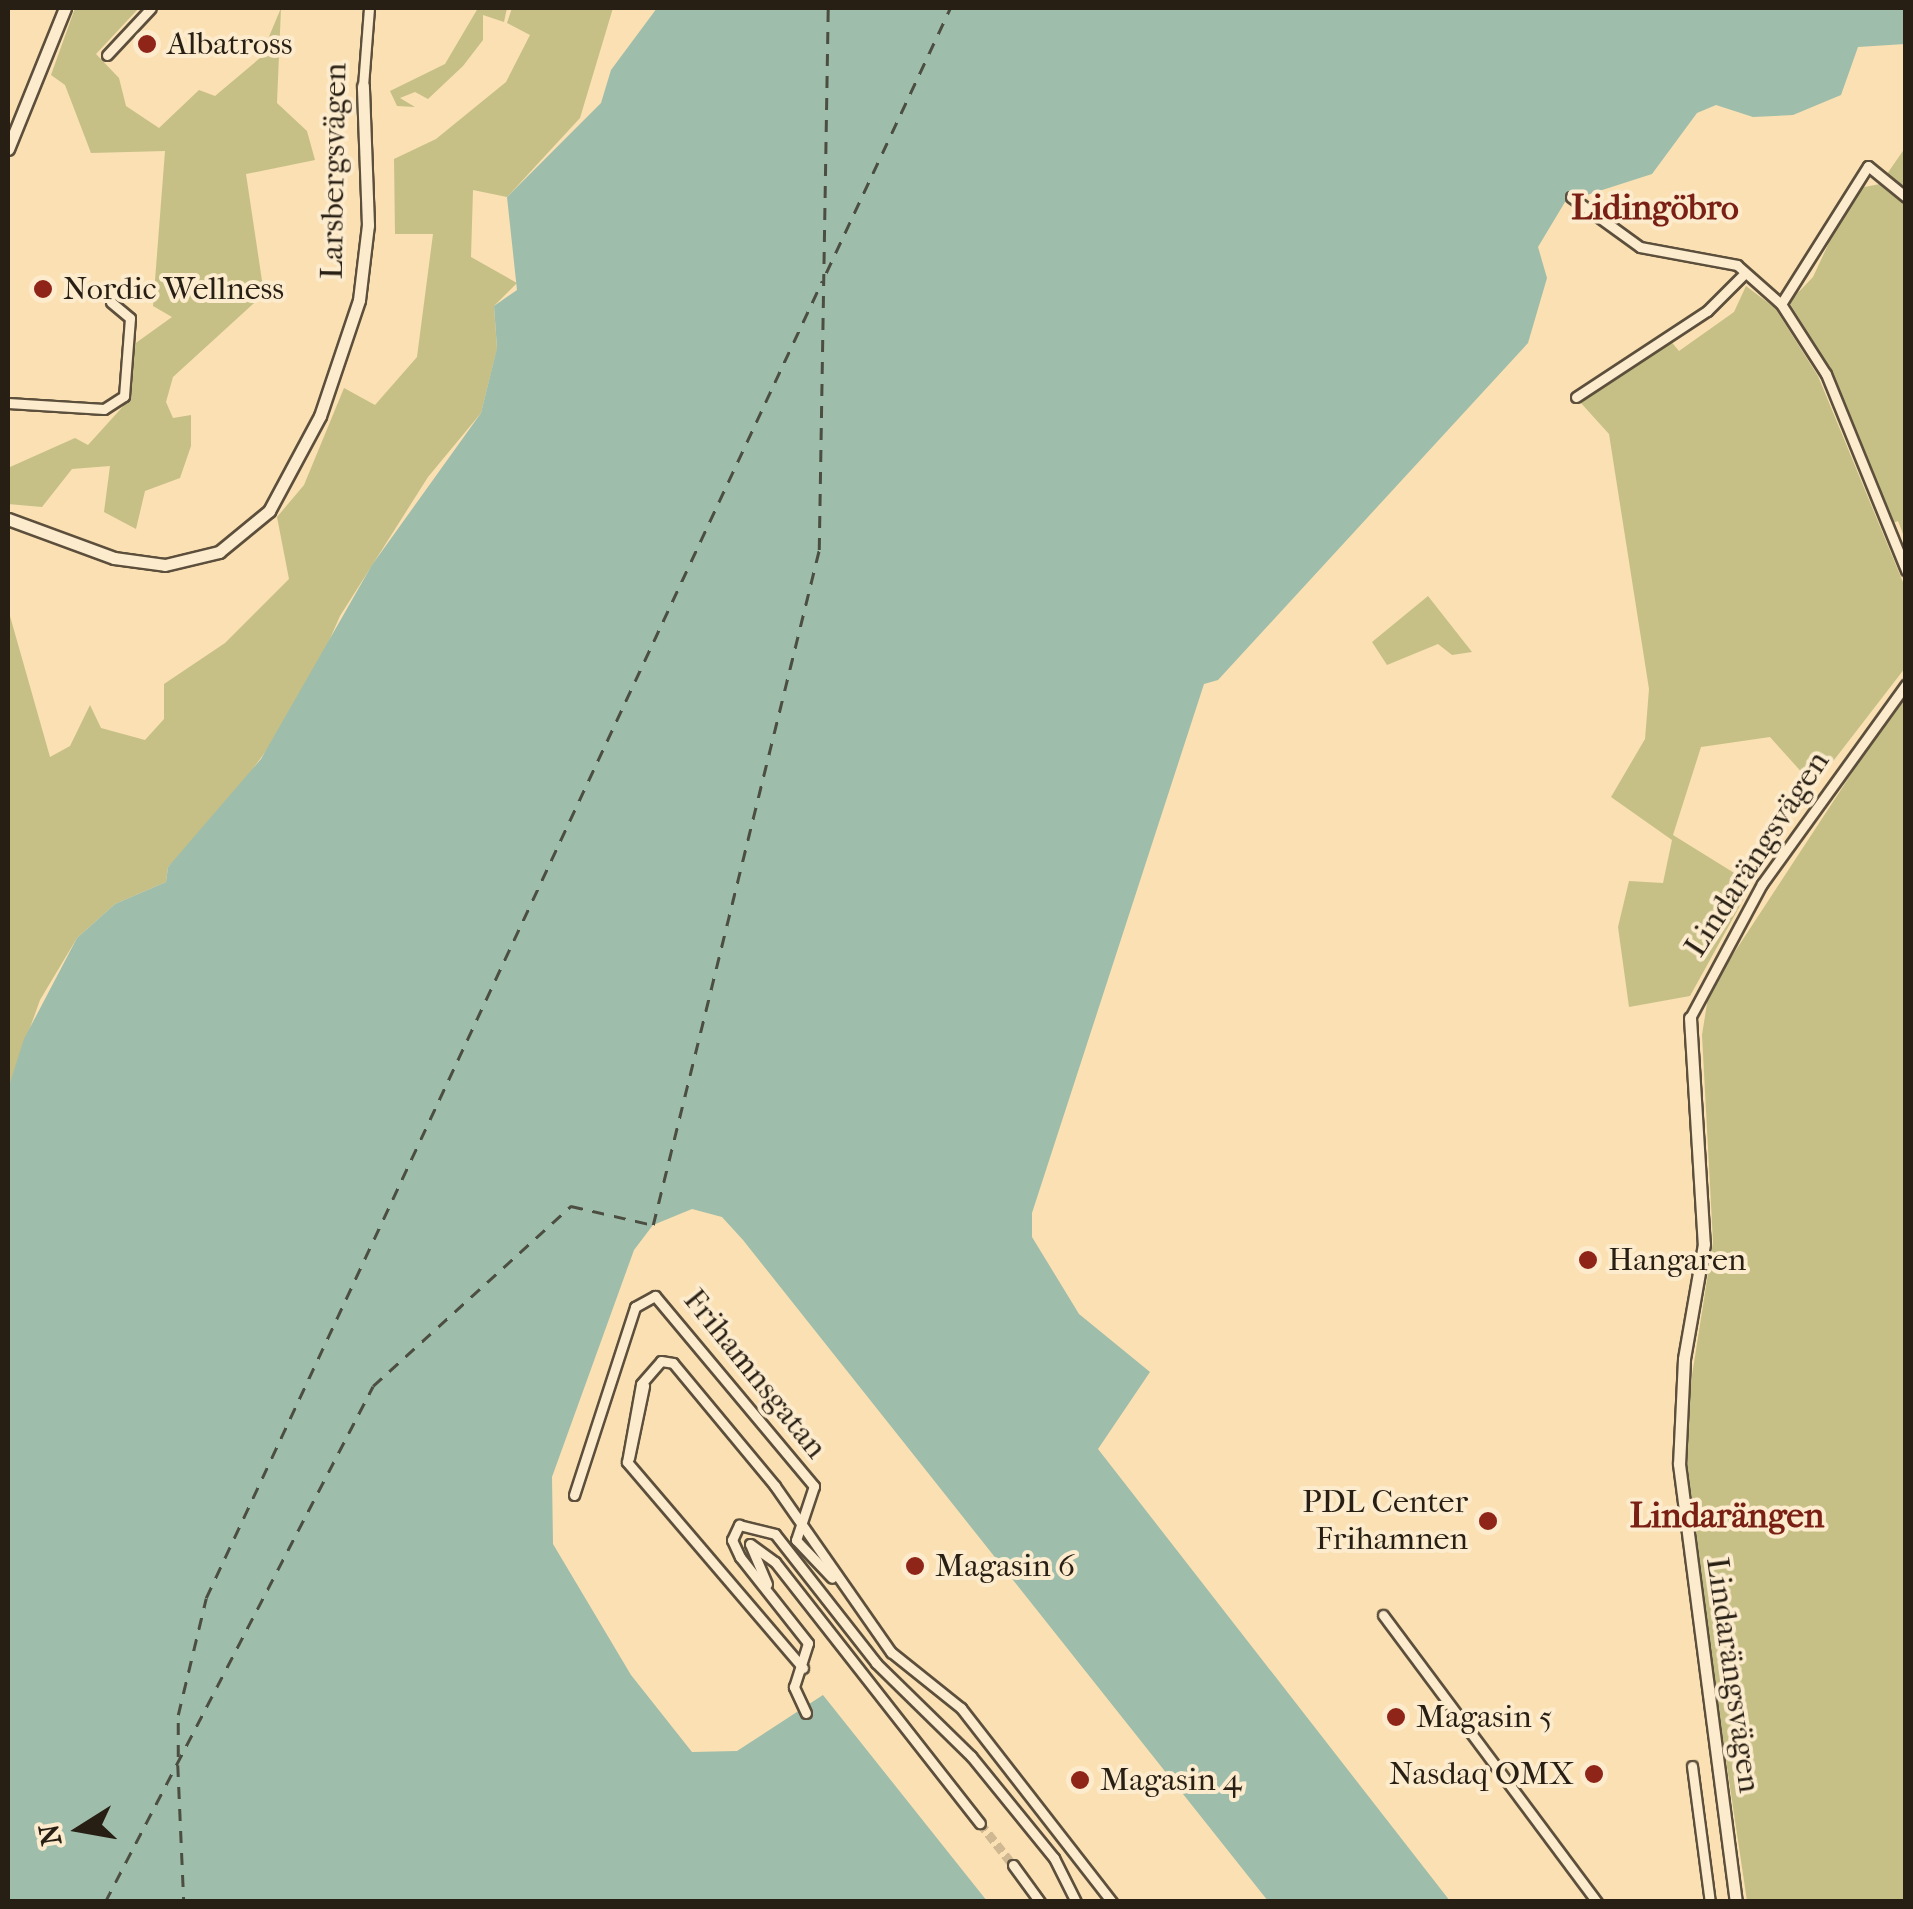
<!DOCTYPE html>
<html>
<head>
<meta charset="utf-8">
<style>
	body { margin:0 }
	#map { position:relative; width:1913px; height:1909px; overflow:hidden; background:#fae0b2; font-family:"IM FELL French Canon",serif }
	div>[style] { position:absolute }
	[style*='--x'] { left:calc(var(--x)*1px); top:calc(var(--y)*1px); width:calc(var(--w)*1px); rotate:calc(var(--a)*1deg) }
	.green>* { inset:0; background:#c6c087 }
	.water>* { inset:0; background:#9ebdab }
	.ferry>* { height:2.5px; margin-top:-1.25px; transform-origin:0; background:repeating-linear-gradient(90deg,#4b4e41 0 12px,transparent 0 22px) }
	.minor-tunnel>* { height:9px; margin-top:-4.5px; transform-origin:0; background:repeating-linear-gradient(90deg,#d0b992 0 9px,transparent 0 13.5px) }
	.roads { filter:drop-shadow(2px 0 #5c4f3c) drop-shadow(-2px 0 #5c4f3c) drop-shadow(0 2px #5c4f3c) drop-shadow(0 -2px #5c4f3c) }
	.minor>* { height:9px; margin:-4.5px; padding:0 4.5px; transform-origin:4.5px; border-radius:4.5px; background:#fcebcd }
	.tertiary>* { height:11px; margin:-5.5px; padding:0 5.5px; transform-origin:5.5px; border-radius:5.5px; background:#fcebcd }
	.dots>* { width:28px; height:28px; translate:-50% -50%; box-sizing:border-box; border:5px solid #fcebcd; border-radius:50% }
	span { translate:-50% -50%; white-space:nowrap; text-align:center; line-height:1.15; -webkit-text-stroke:8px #fcebcd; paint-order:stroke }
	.poi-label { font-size:32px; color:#281f14 }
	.left { translate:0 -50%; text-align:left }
	.right { translate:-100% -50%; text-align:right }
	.street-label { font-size:32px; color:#281f14 }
	.neighbourhood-label { font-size:35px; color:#7a1f14; font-weight:700 }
	.frame { position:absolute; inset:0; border:10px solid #281f14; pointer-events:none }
	.north { position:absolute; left:30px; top:1779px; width:100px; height:100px; -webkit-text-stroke:8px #fcebcd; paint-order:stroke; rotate:259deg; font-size:28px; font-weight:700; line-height:40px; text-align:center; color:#281f14 }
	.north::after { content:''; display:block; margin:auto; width:35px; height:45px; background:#281f14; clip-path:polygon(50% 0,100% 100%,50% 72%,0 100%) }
</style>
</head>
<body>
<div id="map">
	<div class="green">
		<div style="clip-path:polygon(75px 8px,139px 8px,96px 54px,119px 78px,126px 106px,159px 128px,199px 90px,215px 96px,260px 58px,281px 8px,277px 103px,307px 131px,315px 160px,246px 174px,264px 294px,173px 377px,166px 402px,173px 418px,191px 415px,191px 446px,180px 478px,145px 491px,136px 529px,104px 512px,110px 466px,72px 469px,42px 507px,8px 504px,10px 467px,75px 438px,88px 445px,127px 402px,133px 345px,172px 317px,153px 306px,165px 151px,91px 153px,65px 85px,51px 75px)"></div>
		<div style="clip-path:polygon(478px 8px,507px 8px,504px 22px,483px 15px,483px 40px,463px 66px,428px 99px,415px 92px,400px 98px,415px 107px,397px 106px,390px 91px,445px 64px)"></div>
		<div style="clip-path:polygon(512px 8px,613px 8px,580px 118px,507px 197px,473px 190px,471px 257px,517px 283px,494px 306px,497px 349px,481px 413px,428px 477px,340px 616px,302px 702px,224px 808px,168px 867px,166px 882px,115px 904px,77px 938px,40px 1000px,8px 1089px,8px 609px,50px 757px,70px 746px,90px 705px,101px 728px,145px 740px,164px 719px,164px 684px,225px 643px,289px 579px,277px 517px,304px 485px,344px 388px,375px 405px,417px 357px,433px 234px,395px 234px,394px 159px,436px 139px,506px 82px,530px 35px,507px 23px)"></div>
		<div style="clip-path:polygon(1905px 148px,1905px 539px,1898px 521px,1890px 524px,1831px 370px,1789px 302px,1813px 277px,1854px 189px,1880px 184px)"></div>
		<div style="clip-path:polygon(1746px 286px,1775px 308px,1818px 376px,1905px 587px,1905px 668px,1814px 786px,1770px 737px,1701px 747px,1673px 835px,1752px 884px,1690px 996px,1629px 1007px,1618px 927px,1629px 881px,1663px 883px,1672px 840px,1611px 797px,1645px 739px,1649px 689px,1609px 434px,1580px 402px,1669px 339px,1679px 351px,1734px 312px)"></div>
		<div style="clip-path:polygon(1428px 596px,1472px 652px,1452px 655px,1438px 644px,1387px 665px,1372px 642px)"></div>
		<div style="clip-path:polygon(1905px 692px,1905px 1901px,1747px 1901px,1686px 1492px,1690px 1388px,1713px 1242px,1702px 1035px,1709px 991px)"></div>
	</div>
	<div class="water">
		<div style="clip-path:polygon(657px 8px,1905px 8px,1905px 44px,1858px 47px,1841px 95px,1793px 115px,1753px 117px,1716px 105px,1697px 113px,1652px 174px,1565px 202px,1538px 247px,1547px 278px,1528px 343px,1218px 680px,1204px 684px,1032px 1213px,1032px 1237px,1079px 1314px,1150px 1372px,1098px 1449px,1450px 1901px,1268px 1901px,743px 1240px,722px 1217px,692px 1209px,653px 1225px,634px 1250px,552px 1477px,553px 1544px,631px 1675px,692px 1752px,737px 1751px,823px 1695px,987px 1901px,8px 1902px,8px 1089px,24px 1039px,77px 938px,115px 904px,166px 882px,168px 867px,261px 759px,372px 565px,481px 413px,497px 348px,494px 306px,517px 290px,507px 197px,601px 103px,611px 70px)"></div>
	</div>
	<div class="ferry">
		<div style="--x:826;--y:273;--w:293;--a:-64.9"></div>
		<div style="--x:178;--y:1757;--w:42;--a:-90"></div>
		<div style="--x:178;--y:1715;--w:120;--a:-76.5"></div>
		<div style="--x:206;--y:1598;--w:1454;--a:-64.93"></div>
		<div style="--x:178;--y:1765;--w:137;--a:87.5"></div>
		<div style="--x:105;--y:1902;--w:581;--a:-62.55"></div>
		<div style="--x:373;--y:1386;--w:268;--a:-42.3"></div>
		<div style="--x:571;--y:1206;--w:84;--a:13"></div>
		<div style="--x:653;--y:1225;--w:695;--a:-76.18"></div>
		<div style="--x:819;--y:550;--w:542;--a:-89.05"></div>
	</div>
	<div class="minor-tunnel">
		<div style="--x:980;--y:1823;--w:53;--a:51.8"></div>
	</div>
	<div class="roads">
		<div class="minor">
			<div style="--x:107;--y:55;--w:64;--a:-46.9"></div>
			<div style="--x:363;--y:86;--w:78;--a:-85.6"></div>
			<div style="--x:1571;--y:197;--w:85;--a:35.9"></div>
			<div style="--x:1640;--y:247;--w:99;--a:10.5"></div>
			<div style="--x:1737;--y:265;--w:59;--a:41.6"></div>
			<div style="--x:1781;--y:304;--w:83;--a:57.3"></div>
			<div style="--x:1826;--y:374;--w:212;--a:67.8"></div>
			<div style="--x:1781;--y:304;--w:163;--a:-57.8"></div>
			<div style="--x:1868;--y:166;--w:49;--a:39.2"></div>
			<div style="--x:1576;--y:397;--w:157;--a:-33.3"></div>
			<div style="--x:1707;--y:311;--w:52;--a:-45"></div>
			<div style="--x:8;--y:403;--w:96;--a:3.6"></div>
			<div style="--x:104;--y:409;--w:24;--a:-33"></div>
			<div style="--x:124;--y:396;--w:78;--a:-85.6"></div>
			<div style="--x:130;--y:318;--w:25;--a:-140"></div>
			<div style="--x:1690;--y:1018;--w:152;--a:-61.8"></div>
			<div style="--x:1762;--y:884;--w:246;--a:-54.2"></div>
			<div style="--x:629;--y:1458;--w:74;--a:-78.2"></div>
			<div style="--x:574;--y:1495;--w:198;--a:-72"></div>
			<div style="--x:635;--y:1307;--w:23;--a:-29"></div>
			<div style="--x:655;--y:1296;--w:248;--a:50.1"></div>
			<div style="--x:814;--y:1486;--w:57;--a:108.4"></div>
			<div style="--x:796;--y:1540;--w:52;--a:46.5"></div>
			<div style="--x:767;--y:1584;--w:43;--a:-113"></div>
			<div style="--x:750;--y:1544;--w:31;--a:36"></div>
			<div style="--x:775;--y:1562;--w:332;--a:51.9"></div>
			<div style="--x:1383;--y:1615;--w:358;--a:53.3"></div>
			<div style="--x:803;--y:1668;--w:271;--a:-130.5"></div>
			<div style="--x:627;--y:1462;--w:79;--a:-79.8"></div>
			<div style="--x:641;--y:1384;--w:30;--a:-49"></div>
			<div style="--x:661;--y:1361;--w:12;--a:9"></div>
			<div style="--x:673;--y:1363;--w:160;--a:50.3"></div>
			<div style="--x:775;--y:1486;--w:203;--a:55.1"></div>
			<div style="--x:891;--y:1652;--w:90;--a:38.7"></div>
			<div style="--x:961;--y:1708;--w:246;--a:52.1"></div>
			<div style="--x:806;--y:1713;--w:29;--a:-115"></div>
			<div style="--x:794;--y:1687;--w:46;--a:-72.3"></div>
			<div style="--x:808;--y:1643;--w:110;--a:-128.3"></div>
			<div style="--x:740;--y:1557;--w:19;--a:-115"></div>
			<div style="--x:732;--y:1540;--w:17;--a:-65"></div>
			<div style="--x:739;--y:1525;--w:37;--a:14"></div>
			<div style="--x:775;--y:1534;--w:164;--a:51.9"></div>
			<div style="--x:876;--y:1663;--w:133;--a:44.4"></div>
			<div style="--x:971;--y:1756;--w:132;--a:50.9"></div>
			<div style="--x:1054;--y:1858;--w:49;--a:63.4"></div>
			<div style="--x:1692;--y:1766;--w:137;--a:82.5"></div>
			<div style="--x:1013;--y:1865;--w:46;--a:53.9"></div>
		</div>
		<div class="tertiary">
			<div style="--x:8;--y:149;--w:152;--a:-68"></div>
			<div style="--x:8;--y:519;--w:113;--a:20.2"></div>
			<div style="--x:114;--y:558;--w:51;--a:7.8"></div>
			<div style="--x:165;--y:565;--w:56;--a:-13.5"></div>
			<div style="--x:219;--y:552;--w:65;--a:-39.4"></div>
			<div style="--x:269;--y:511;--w:108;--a:-61.8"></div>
			<div style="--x:320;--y:416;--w:122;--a:-71.4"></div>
			<div style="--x:359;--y:300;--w:76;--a:-83.2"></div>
			<div style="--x:368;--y:225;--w:139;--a:-92.1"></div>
			<div style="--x:1690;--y:1018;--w:226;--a:86.5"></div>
			<div style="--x:1704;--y:1244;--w:117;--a:99.9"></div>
			<div style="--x:1684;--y:1359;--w:105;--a:92.7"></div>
			<div style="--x:1679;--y:1464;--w:442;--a:82.6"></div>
		</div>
	</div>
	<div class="dots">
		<div style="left:147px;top:44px;background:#8f2418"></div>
		<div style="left:43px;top:289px;background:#8f2418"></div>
		<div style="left:1588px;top:1260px;background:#8f2418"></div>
		<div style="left:1488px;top:1521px;background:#8f2418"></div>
		<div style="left:915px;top:1566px;background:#8f2418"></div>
		<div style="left:1396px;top:1717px;background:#8f2418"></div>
		<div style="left:1594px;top:1774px;background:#8f2418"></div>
		<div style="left:1080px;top:1780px;background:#8f2418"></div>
	</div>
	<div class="poi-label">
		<span class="left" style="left:167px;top:44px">Albatross</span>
		<span class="left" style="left:63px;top:289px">Nordic Wellness</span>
		<span class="left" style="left:1608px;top:1260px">Hangaren</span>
		<span class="right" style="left:1468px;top:1521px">PDL Center<br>Frihamnen</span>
		<span class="left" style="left:935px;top:1566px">Magasin 6</span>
		<span class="left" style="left:1416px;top:1717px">Magasin 5</span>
		<span class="right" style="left:1574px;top:1774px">Nasdaq OMX</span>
		<span class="left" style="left:1100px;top:1780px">Magasin 4</span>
	</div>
	<div class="street-label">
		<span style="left:334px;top:171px;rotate:-89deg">Larsbergsvägen</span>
		<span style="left:1757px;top:854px;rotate:-57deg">Lindarängsvägen</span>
		<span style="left:755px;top:1374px;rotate:51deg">Frihamnsgatan</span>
		<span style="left:1733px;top:1675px;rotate:82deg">Lindarängsvägen</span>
	</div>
	<div class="neighbourhood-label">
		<span style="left:1655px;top:208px">Lidingöbro</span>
		<span style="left:1727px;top:1516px">Lindarängen</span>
	</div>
	<div class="frame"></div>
	<div class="north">N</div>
</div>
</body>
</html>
